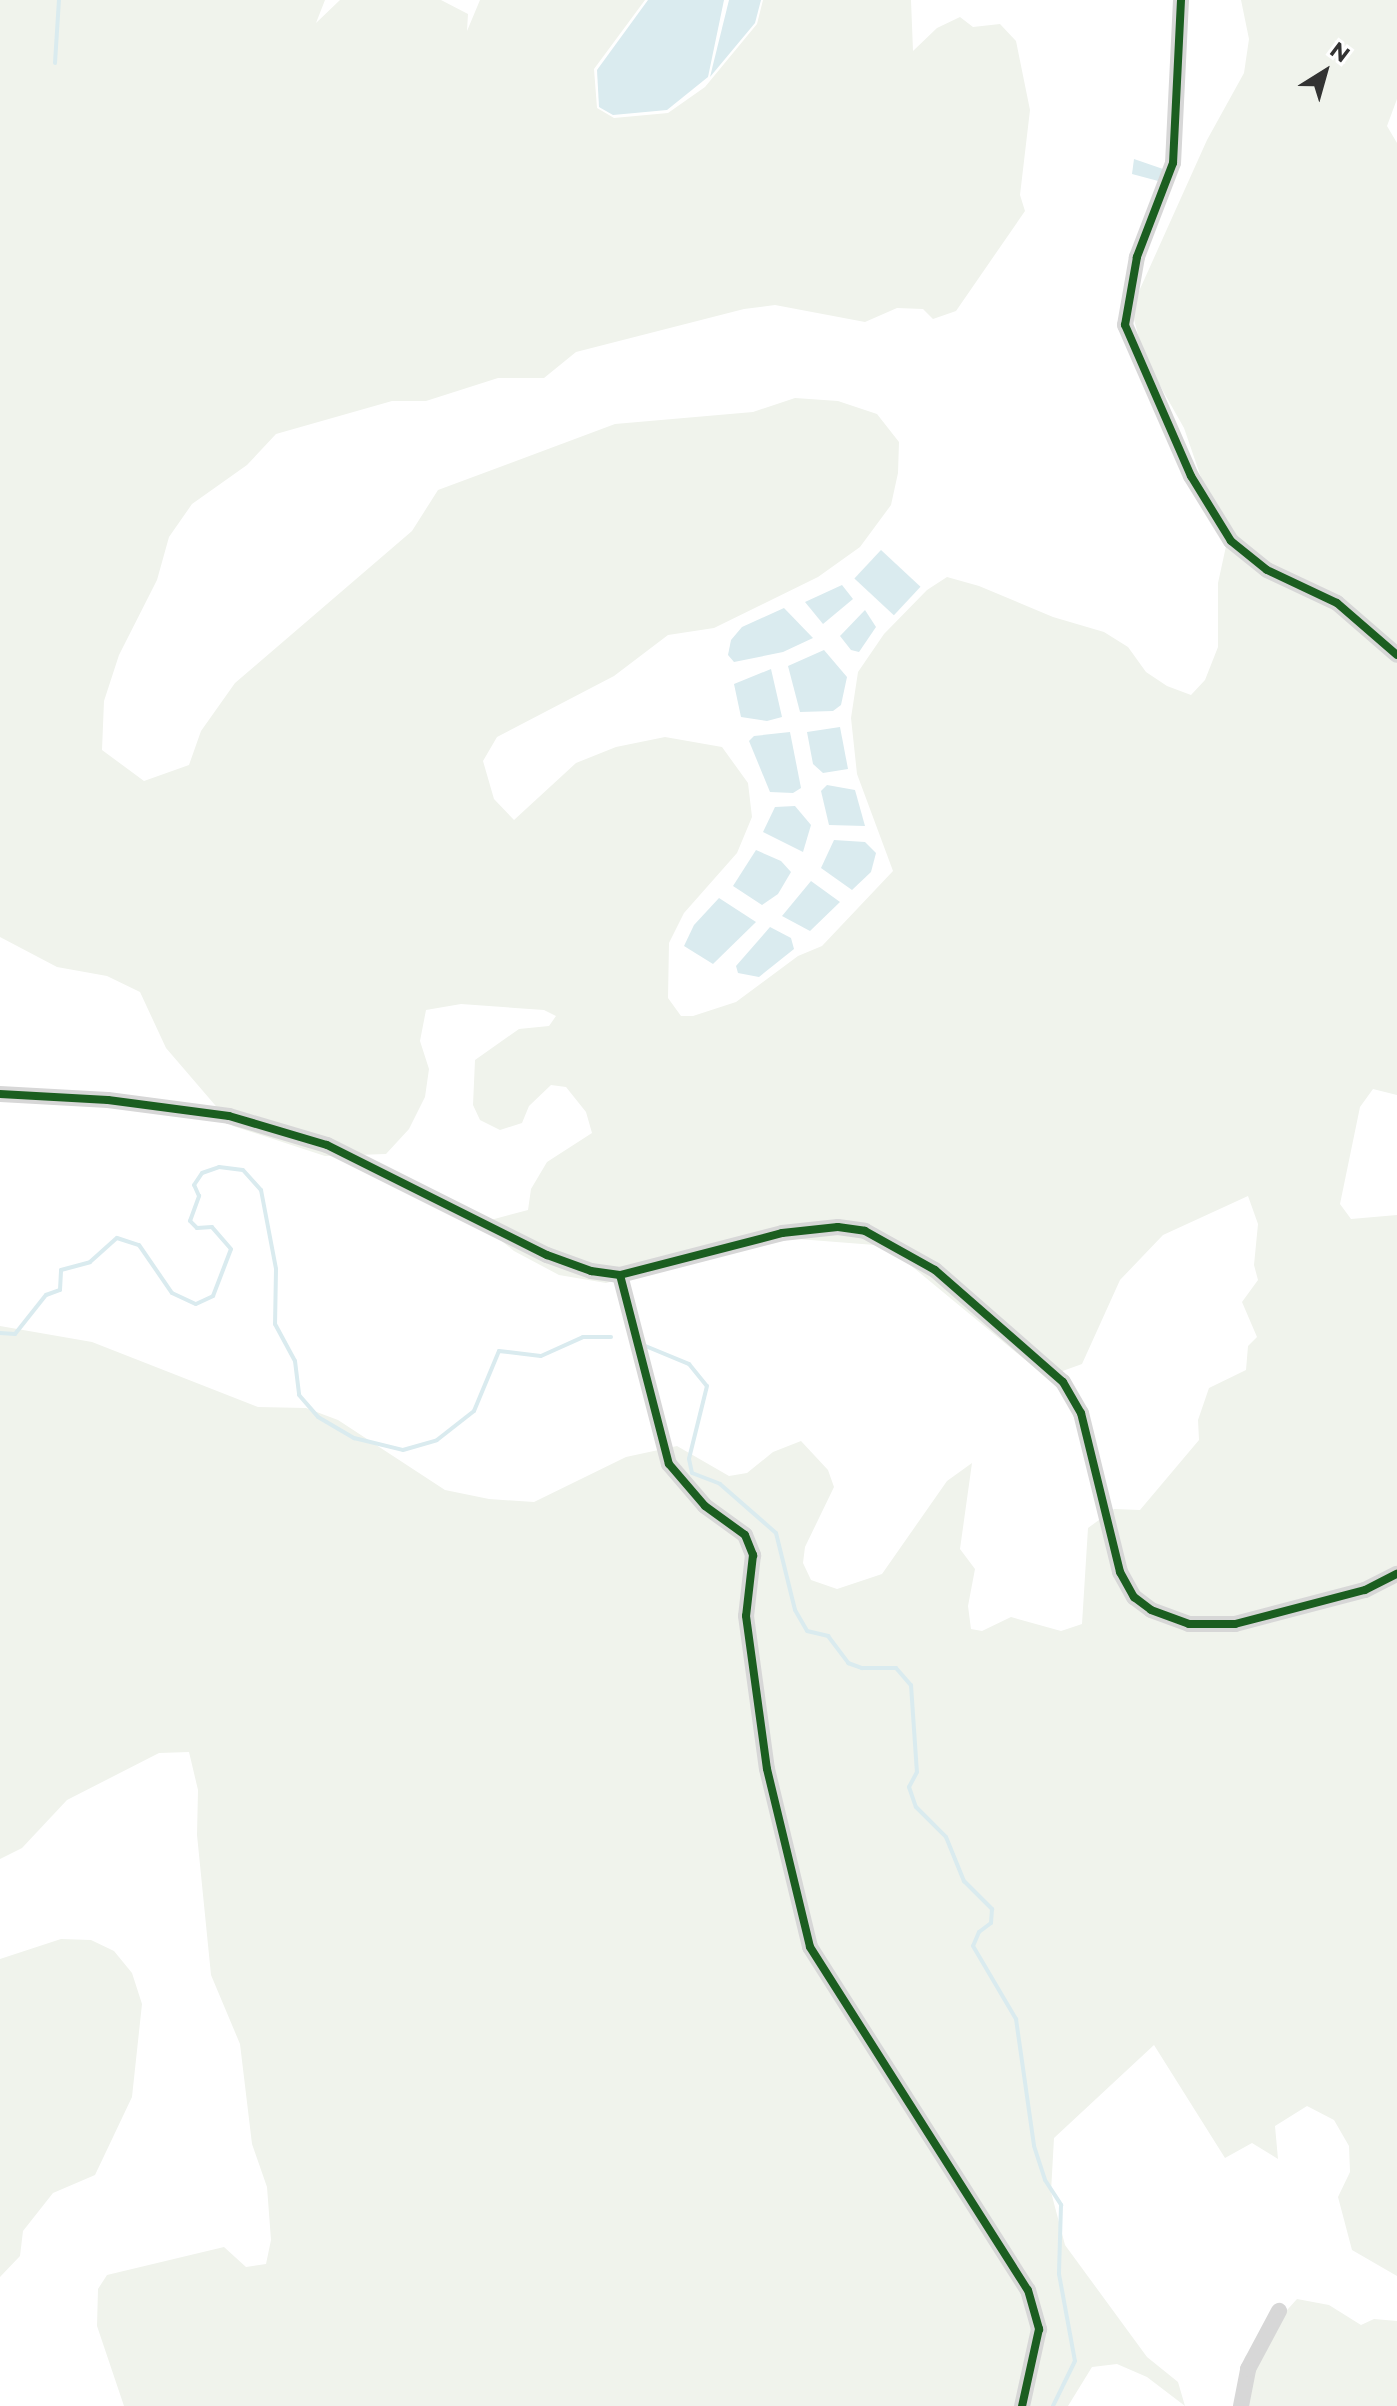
<!DOCTYPE html>
<html>
<head>
<meta charset="utf-8">
<style>
	body { margin:0 }
	#map { position:relative; width:1397px; height:2406px; overflow:hidden; background:#fff; font-family:Montserrat,sans-serif }
	div>[style] { position:absolute }
	[style*='--x'] { left:calc(var(--x)*1px); top:calc(var(--y)*1px); width:calc(var(--w)*1px); rotate:calc(var(--a)*1deg) }
	.green>* { inset:0; background:#f0f3ec }
	.water>* { inset:0; background:#daebef; transform-origin:0 0 }
	.stream>* { height:4px; margin:-2px; padding:0 2px; transform-origin:2px; border-radius:2px; background:#daebef }
	.minor>* { height:16px; margin:-8px; padding:0 8px; transform-origin:8px; border-radius:8px; background:#d7d7d7 }
	.cycleway>* { height:8px; margin:-4px; padding:0 4px; transform-origin:4px; border-radius:4px; background:#1b5e20 }
	span { translate:-50% -50%; white-space:nowrap; text-align:center; line-height:1.15; -webkit-text-stroke:8px #fff; paint-order:stroke }
	.north { position:absolute; left:1285px; top:32px; width:80px; height:80px; -webkit-text-stroke:6px #fff; paint-order:stroke; rotate:37deg; font-size:22px; font-weight:700; line-height:32px; text-align:center; color:#333 }
	.north::after { content:''; display:block; margin:auto; width:28px; height:36px; background:#333; clip-path:polygon(50% 0,100% 100%,50% 72%,0 100%) }
</style>
</head>
<body>
<div id="map">
	<div class="green">
		<div style="clip-path:polygon(0 0,325px 0,316px 23px,340px 0,441px 0,468px 14px,467px 31px,480px 0,645px 0,594px 69px,597px 108px,614px 118px,668px 113px,705px 87px,757px 24px,763px 0,911px 0,913px 51px,937px 28px,960px 17px,973px 27px,1000px 24px,1016px 41px,1030px 110px,1020px 195px,1025px 211px,956px 311px,933px 319px,923px 309px,897px 308px,865px 322px,775px 305px,744px 309px,576px 352px,544px 378px,498px 378px,426px 401px,392px 401px,276px 434px,247px 465px,192px 504px,169px 537px,157px 580px,119px 655px,104px 701px,102px 750px,144px 781px,189px 765px,201px 731px,235px 683px,412px 531px,438px 490px,615px 424px,753px 412px,795px 398px,838px 401px,877px 414px,899px 442px,898px 473px,891px 505px,860px 547px,818px 577px,714px 628px,668px 635px,614px 676px,497px 737px,483px 761px,494px 799px,514px 820px,576px 763px,616px 747px,665px 737px,722px 747px,748px 783px,752px 817px,737px 853px,684px 913px,669px 943px,668px 998px,681px 1016px,693px 1016px,736px 1002px,798px 956px,822px 946px,893px 871px,857px 774px,851px 718px,858px 672px,884px 634px,927px 590px,947px 577px,979px 586px,1053px 617px,1104px 632px,1128px 647px,1146px 672px,1167px 686px,1191px 695px,1205px 680px,1218px 647px,1218px 583px,1228px 537px,1214px 515px,1184px 428px,1145px 359px,1131px 309px,1207px 140px,1244px 73px,1249px 39px,1241px 0,1397px 0,1397px 99px,1387px 126px,1397px 143px,1397px 1095px,1373px 1089px,1360px 1107px,1340px 1204px,1351px 1219px,1397px 1215px,1397px 2276px,1352px 2250px,1338px 2197px,1350px 2172px,1349px 2146px,1334px 2120px,1307px 2106px,1275px 2126px,1278px 2159px,1252px 2143px,1225px 2158px,1154px 2045px,1054px 2138px,1051px 2192px,1065px 2245px,1147px 2357px,1178px 2382px,1185px 2406px,1147px 2377px,1117px 2364px,1092px 2367px,1068px 2406px,124px 2406px,97px 2326px,98px 2289px,107px 2275px,224px 2247px,246px 2267px,266px 2264px,271px 2240px,267px 2187px,252px 2144px,240px 2044px,211px 1975px,197px 1835px,198px 1790px,189px 1752px,159px 1753px,67px 1800px,22px 1848px,0 1859px,0 1326px,92px 1342px,258px 1407px,306px 1408px,338px 1420px,445px 1490px,489px 1499px,534px 1502px,626px 1457px,677px 1446px,729px 1476px,747px 1473px,773px 1452px,801px 1441px,828px 1470px,834px 1487px,805px 1547px,803px 1563px,811px 1580px,837px 1589px,882px 1574px,947px 1481px,972px 1463px,960px 1549px,975px 1569px,968px 1606px,971px 1629px,982px 1631px,1011px 1617px,1061px 1631px,1082px 1624px,1088px 1528px,1114px 1509px,1140px 1510px,1199px 1440px,1198px 1420px,1209px 1388px,1246px 1370px,1248px 1346px,1257px 1337px,1242px 1302px,1258px 1280px,1254px 1265px,1258px 1224px,1248px 1196px,1163px 1235px,1120px 1280px,1082px 1364px,1046px 1377px,903px 1259px,875px 1245px,785px 1238px,606px 1283px,559px 1275px,514px 1251px,487px 1229px,487px 1221px,528px 1210px,531px 1189px,547px 1162px,592px 1133px,586px 1112px,566px 1087px,551px 1085px,529px 1106px,522px 1123px,500px 1130px,480px 1120px,473px 1105px,475px 1060px,519px 1029px,549px 1026px,556px 1016px,544px 1010px,461px 1004px,426px 1010px,420px 1041px,429px 1069px,425px 1097px,409px 1129px,386px 1154px,325px 1156px,233px 1126px,166px 1048px,140px 992px,107px 976px,57px 967px,0 937px)"></div>
		<div style="clip-path:polygon(61px 1939px,91px 1940px,114px 1951px,132px 1973px,142px 2004px,132px 2097px,95px 2175px,53px 2193px,23px 2231px,20px 2256px,0 2277px,0 1959px)"></div>
		<div style="clip-path:polygon(1297px 2299px,1329px 2305px,1361px 2325px,1374px 2319px,1397px 2321px,1397px 2406px,1234px 2406px,1245px 2357px)"></div>
	</div>
	<div class="water">
		<div style="clip-path:polygon(648px 0,724px 0,708px 77px,667px 110px,613px 115px,599px 107px,597px 70px)"></div>
		<div style="clip-path:polygon(729px 0,761px 0,755px 23px,710px 77px)"></div>
		<div style="clip-path:polygon(1134px 159px,1163px 169px,1162px 182px,1132px 174px)"></div>
		<div style="left:881px;top:550px;width:54px;height:39px;rotate:43deg"></div>
		<div style="clip-path:polygon(842px 585px,853px 599px,823px 624px,805px 602px)"></div>
		<div style="clip-path:polygon(784px 608px,813px 638px,783px 652px,734px 662px,728px 655px,731px 640px,742px 627px)"></div>
		<div style="clip-path:polygon(865px 610px,876px 627px,859px 652px,851px 650px,840px 636px)"></div>
		<div style="clip-path:polygon(824px 650px,847px 677px,841px 705px,833px 711px,800px 712px,788px 666px)"></div>
		<div style="clip-path:polygon(771px 669px,782px 717px,767px 721px,741px 717px,734px 684px)"></div>
		<div style="clip-path:polygon(840px 727px,848px 769px,823px 773px,813px 764px,807px 732px)"></div>
		<div style="clip-path:polygon(790px 732px,801px 788px,793px 793px,770px 792px,749px 741px,754px 736px)"></div>
		<div style="clip-path:polygon(827px 785px,855px 790px,865px 826px,829px 825px,821px 791px)"></div>
		<div style="clip-path:polygon(795px 806px,811px 825px,803px 852px,763px 832px,775px 807px)"></div>
		<div style="clip-path:polygon(834px 840px,865px 842px,876px 853px,871px 872px,852px 890px,821px 868px)"></div>
		<div style="clip-path:polygon(756px 850px,781px 861px,791px 872px,778px 894px,762px 905px,733px 886px)"></div>
		<div style="clip-path:polygon(811px 881px,840px 902px,810px 931px,782px 916px)"></div>
		<div style="clip-path:polygon(719px 898px,756px 922px,713px 964px,684px 946px,694px 925px)"></div>
		<div style="clip-path:polygon(770px 927px,791px 938px,794px 949px,759px 977px,738px 973px,736px 966px)"></div>
	</div>
	<div class="stream">
		<div style="--x:55;--y:63;--w:63;--a:-86.4"></div>
		<div style="--x:0;--y:1333;--w:15;--a:4"></div>
		<div style="--x:15;--y:1334;--w:50;--a:-51.5"></div>
		<div style="--x:46;--y:1295;--w:15;--a:-20"></div>
		<div style="--x:60;--y:1290;--w:20;--a:-87"></div>
		<div style="--x:61;--y:1270;--w:30;--a:-15"></div>
		<div style="--x:90;--y:1262;--w:36;--a:-42"></div>
		<div style="--x:117;--y:1238;--w:23;--a:18"></div>
		<div style="--x:139;--y:1245;--w:58;--a:55.5"></div>
		<div style="--x:172;--y:1293;--w:26;--a:25"></div>
		<div style="--x:196;--y:1304;--w:19;--a:-25"></div>
		<div style="--x:213;--y:1296;--w:50;--a:-69"></div>
		<div style="--x:231;--y:1249;--w:29;--a:-131"></div>
		<div style="--x:212;--y:1227;--w:15;--a:176"></div>
		<div style="--x:197;--y:1228;--w:10;--a:-135"></div>
		<div style="--x:190;--y:1221;--w:27;--a:-70"></div>
		<div style="--x:199;--y:1196;--w:12;--a:-114"></div>
		<div style="--x:194;--y:1185;--w:14;--a:-56"></div>
		<div style="--x:202;--y:1173;--w:18;--a:-19"></div>
		<div style="--x:219;--y:1167;--w:24;--a:7"></div>
		<div style="--x:243;--y:1170;--w:27;--a:48"></div>
		<div style="--x:261;--y:1190;--w:80;--a:79.2"></div>
		<div style="--x:276;--y:1269;--w:55;--a:91"></div>
		<div style="--x:275;--y:1324;--w:42;--a:61.6"></div>
		<div style="--x:295;--y:1361;--w:34;--a:83"></div>
		<div style="--x:299;--y:1395;--w:29;--a:49"></div>
		<div style="--x:318;--y:1417;--w:42;--a:30.3"></div>
		<div style="--x:354;--y:1438;--w:50;--a:13.8"></div>
		<div style="--x:403;--y:1450;--w:35;--a:-16"></div>
		<div style="--x:437;--y:1440;--w:47;--a:-38.1"></div>
		<div style="--x:474;--y:1411;--w:65;--a:-67.4"></div>
		<div style="--x:499;--y:1351;--w:42;--a:6.8"></div>
		<div style="--x:541;--y:1356;--w:46;--a:-24.3"></div>
		<div style="--x:583;--y:1337;--w:28;--a:0"></div>
		<div style="--x:643;--y:1345;--w:50;--a:22.4"></div>
		<div style="--x:689;--y:1364;--w:28;--a:51"></div>
		<div style="--x:707;--y:1386;--w:75;--a:103.9"></div>
		<div style="--x:689;--y:1459;--w:14;--a:78"></div>
		<div style="--x:692;--y:1473;--w:30;--a:21"></div>
		<div style="--x:720;--y:1484;--w:74;--a:41.2"></div>
		<div style="--x:776;--y:1533;--w:79;--a:76.1"></div>
		<div style="--x:795;--y:1610;--w:24;--a:60"></div>
		<div style="--x:807;--y:1631;--w:22;--a:13"></div>
		<div style="--x:828;--y:1636;--w:34;--a:53"></div>
		<div style="--x:848;--y:1663;--w:15;--a:20"></div>
		<div style="--x:862;--y:1668;--w:34;--a:0"></div>
		<div style="--x:896;--y:1668;--w:23;--a:49"></div>
		<div style="--x:911;--y:1685;--w:87;--a:86.1"></div>
		<div style="--x:917;--y:1772;--w:17;--a:118"></div>
		<div style="--x:909;--y:1787;--w:21;--a:71"></div>
		<div style="--x:916;--y:1807;--w:42;--a:45"></div>
		<div style="--x:946;--y:1837;--w:48;--a:67.8"></div>
		<div style="--x:964;--y:1881;--w:40;--a:45"></div>
		<div style="--x:992;--y:1909;--w:14;--a:94"></div>
		<div style="--x:991;--y:1923;--w:15;--a:143"></div>
		<div style="--x:979;--y:1932;--w:15;--a:113"></div>
		<div style="--x:973;--y:1946;--w:85;--a:59.5"></div>
		<div style="--x:1016;--y:2019;--w:128;--a:81.9"></div>
		<div style="--x:1034;--y:2146;--w:36;--a:72"></div>
		<div style="--x:1045;--y:2180;--w:30;--a:57"></div>
		<div style="--x:1061;--y:2205;--w:69;--a:91.7"></div>
		<div style="--x:1059;--y:2274;--w:88;--a:79.6"></div>
		<div style="--x:1075;--y:2361;--w:50;--a:116.1"></div>
	</div>
	<div class="minor">
		<div style="--x:1181;--y:0;--w:163;--a:92.8"></div>
		<div style="--x:1173;--y:163;--w:101;--a:111"></div>
		<div style="--x:1137;--y:257;--w:69;--a:100"></div>
		<div style="--x:1125;--y:325;--w:165;--a:66.4"></div>
		<div style="--x:1191;--y:476;--w:76;--a:58.4"></div>
		<div style="--x:1231;--y:541;--w:46;--a:38.9"></div>
		<div style="--x:1267;--y:570;--w:77;--a:25.2"></div>
		<div style="--x:1337;--y:603;--w:79;--a:40.9"></div>
		<div style="--x:0;--y:1094;--w:108;--a:3.2"></div>
		<div style="--x:108;--y:1100;--w:122;--a:7.5"></div>
		<div style="--x:229;--y:1116;--w:102;--a:16.5"></div>
		<div style="--x:327;--y:1145;--w:246;--a:26.6"></div>
		<div style="--x:547;--y:1255;--w:47;--a:20"></div>
		<div style="--x:591;--y:1271;--w:29;--a:8"></div>
		<div style="--x:620;--y:1275;--w:167;--a:-14.5"></div>
		<div style="--x:782;--y:1233;--w:56;--a:-6.1"></div>
		<div style="--x:838;--y:1227;--w:27;--a:8"></div>
		<div style="--x:865;--y:1231;--w:80;--a:29.1"></div>
		<div style="--x:935;--y:1270;--w:170;--a:41.2"></div>
		<div style="--x:1063;--y:1382;--w:36;--a:60"></div>
		<div style="--x:1081;--y:1413;--w:164;--a:76.2"></div>
		<div style="--x:1120;--y:1572;--w:29;--a:61"></div>
		<div style="--x:1134;--y:1597;--w:21;--a:37"></div>
		<div style="--x:1151;--y:1610;--w:40;--a:20.2"></div>
		<div style="--x:1189;--y:1624;--w:46;--a:0"></div>
		<div style="--x:1235;--y:1624;--w:134;--a:-14.7"></div>
		<div style="--x:1365;--y:1590;--w:36;--a:-27"></div>
		<div style="--x:620;--y:1275;--w:195;--a:75.5"></div>
		<div style="--x:669;--y:1464;--w:55;--a:49.4"></div>
		<div style="--x:705;--y:1506;--w:49;--a:35.9"></div>
		<div style="--x:745;--y:1535;--w:22;--a:68"></div>
		<div style="--x:753;--y:1555;--w:61;--a:96.5"></div>
		<div style="--x:746;--y:1616;--w:154;--a:82.2"></div>
		<div style="--x:767;--y:1769;--w:183;--a:76.4"></div>
		<div style="--x:810;--y:1947;--w:406;--a:57.6"></div>
		<div style="--x:1028;--y:2290;--w:41;--a:74.2"></div>
		<div style="--x:1039;--y:2329;--w:79;--a:102.4"></div>
		<div style="--x:1241;--y:2406;--w:38;--a:-79"></div>
		<div style="--x:1248;--y:2369;--w:66;--a:-61.9"></div>
	</div>
	<div class="cycleway">
		<div style="--x:1181;--y:0;--w:163;--a:92.8"></div>
		<div style="--x:1173;--y:163;--w:101;--a:111"></div>
		<div style="--x:1137;--y:257;--w:69;--a:100"></div>
		<div style="--x:1125;--y:325;--w:165;--a:66.4"></div>
		<div style="--x:1191;--y:476;--w:76;--a:58.4"></div>
		<div style="--x:1231;--y:541;--w:46;--a:38.9"></div>
		<div style="--x:1267;--y:570;--w:77;--a:25.2"></div>
		<div style="--x:1337;--y:603;--w:79;--a:40.9"></div>
		<div style="--x:0;--y:1094;--w:108;--a:3.2"></div>
		<div style="--x:108;--y:1100;--w:122;--a:7.5"></div>
		<div style="--x:229;--y:1116;--w:102;--a:16.5"></div>
		<div style="--x:327;--y:1145;--w:246;--a:26.6"></div>
		<div style="--x:547;--y:1255;--w:47;--a:20"></div>
		<div style="--x:591;--y:1271;--w:29;--a:8"></div>
		<div style="--x:620;--y:1275;--w:167;--a:-14.5"></div>
		<div style="--x:782;--y:1233;--w:56;--a:-6.1"></div>
		<div style="--x:838;--y:1227;--w:27;--a:8"></div>
		<div style="--x:865;--y:1231;--w:80;--a:29.1"></div>
		<div style="--x:935;--y:1270;--w:170;--a:41.2"></div>
		<div style="--x:1063;--y:1382;--w:36;--a:60"></div>
		<div style="--x:1081;--y:1413;--w:164;--a:76.2"></div>
		<div style="--x:1120;--y:1572;--w:29;--a:61"></div>
		<div style="--x:1134;--y:1597;--w:21;--a:37"></div>
		<div style="--x:1151;--y:1610;--w:40;--a:20.2"></div>
		<div style="--x:1189;--y:1624;--w:46;--a:0"></div>
		<div style="--x:1235;--y:1624;--w:134;--a:-14.7"></div>
		<div style="--x:1365;--y:1590;--w:36;--a:-27"></div>
		<div style="--x:620;--y:1275;--w:195;--a:75.5"></div>
		<div style="--x:669;--y:1464;--w:55;--a:49.4"></div>
		<div style="--x:705;--y:1506;--w:49;--a:35.9"></div>
		<div style="--x:745;--y:1535;--w:22;--a:68"></div>
		<div style="--x:753;--y:1555;--w:61;--a:96.5"></div>
		<div style="--x:746;--y:1616;--w:154;--a:82.2"></div>
		<div style="--x:767;--y:1769;--w:183;--a:76.4"></div>
		<div style="--x:810;--y:1947;--w:406;--a:57.6"></div>
		<div style="--x:1028;--y:2290;--w:41;--a:74.2"></div>
		<div style="--x:1039;--y:2329;--w:79;--a:102.4"></div>
	</div>
	<div class="north">N</div>
</div>
</body>
</html>
